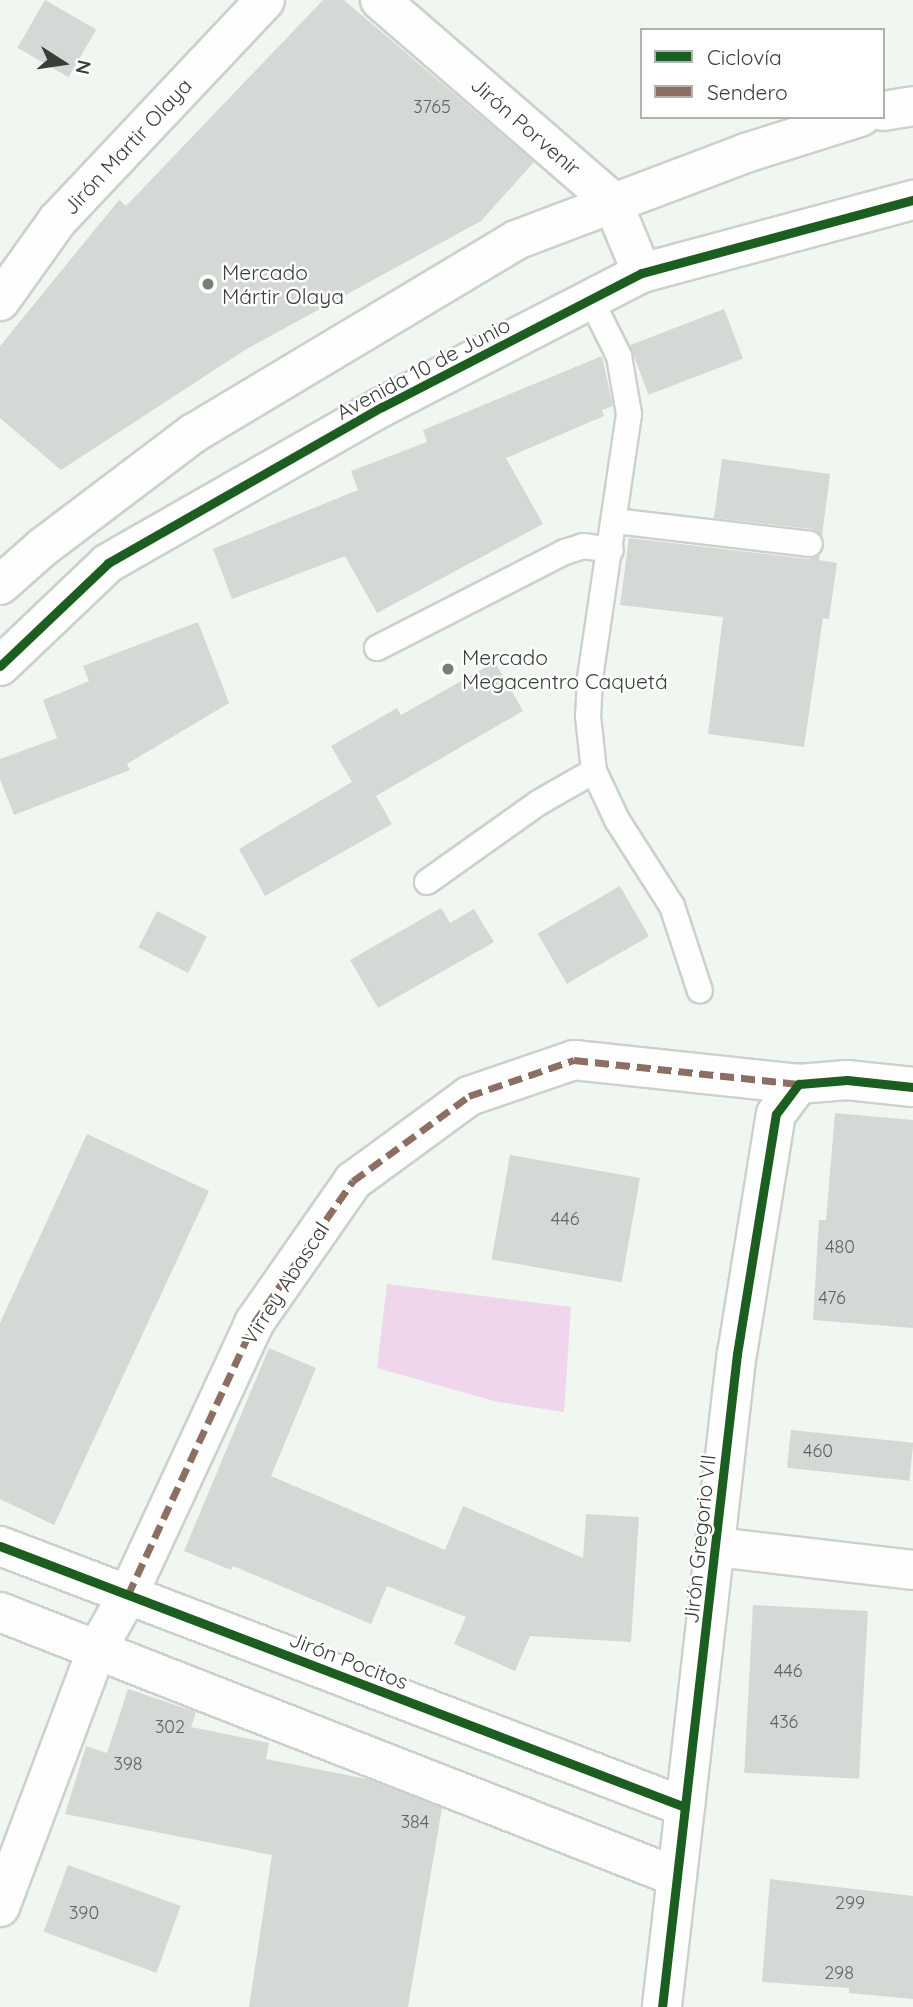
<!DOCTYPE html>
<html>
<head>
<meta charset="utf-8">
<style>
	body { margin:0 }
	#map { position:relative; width:913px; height:2007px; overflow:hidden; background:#f0f6f0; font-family:Quicksand,sans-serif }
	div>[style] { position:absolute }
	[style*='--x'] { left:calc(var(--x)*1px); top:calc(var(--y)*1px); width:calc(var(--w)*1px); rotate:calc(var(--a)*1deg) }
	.green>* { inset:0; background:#efd6ec }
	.building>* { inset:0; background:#d5d9d5; transform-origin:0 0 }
	.roads { filter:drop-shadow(2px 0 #ccd1cc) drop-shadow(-2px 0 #ccd1cc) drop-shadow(0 2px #ccd1cc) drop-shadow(0 -2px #ccd1cc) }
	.lane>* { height:24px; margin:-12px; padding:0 12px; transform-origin:12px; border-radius:12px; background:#fdfefd }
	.street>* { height:38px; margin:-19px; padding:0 19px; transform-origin:19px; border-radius:19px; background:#fdfefd }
	.secondary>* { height:38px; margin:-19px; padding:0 19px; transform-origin:19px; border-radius:19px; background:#fdfefd }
	.quiet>* { height:7px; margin-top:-3.5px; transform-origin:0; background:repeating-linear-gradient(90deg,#8d6e63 0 14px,transparent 0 21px) }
	.cycleway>* { height:9px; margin:-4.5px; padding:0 4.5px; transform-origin:4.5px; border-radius:4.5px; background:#1b5e20 }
	.dots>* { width:19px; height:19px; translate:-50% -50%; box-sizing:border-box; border:4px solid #fff; border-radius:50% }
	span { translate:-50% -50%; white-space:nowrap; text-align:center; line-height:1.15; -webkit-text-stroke:5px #fff; paint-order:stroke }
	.number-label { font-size:18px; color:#606560 }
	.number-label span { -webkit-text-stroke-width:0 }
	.street-label { font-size:21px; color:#393e39 }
	.poi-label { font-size:21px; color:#393e39 }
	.left { translate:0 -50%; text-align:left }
	.legend { position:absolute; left:640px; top:28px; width:245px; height:91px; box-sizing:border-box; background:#fff; border:2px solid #b0b2b0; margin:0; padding:9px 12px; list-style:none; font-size:21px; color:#393e39 }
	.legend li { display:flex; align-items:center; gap:14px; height:35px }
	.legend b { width:35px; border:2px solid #b0b2b0 }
	.north { position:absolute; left:28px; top:28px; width:70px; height:70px; -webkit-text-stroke:5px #fff; paint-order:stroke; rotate:102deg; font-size:19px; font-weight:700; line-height:28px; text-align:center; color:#393e39 }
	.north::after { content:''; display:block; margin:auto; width:24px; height:32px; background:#393e39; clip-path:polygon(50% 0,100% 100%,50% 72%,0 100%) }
</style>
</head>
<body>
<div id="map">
	<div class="green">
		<div style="clip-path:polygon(387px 1284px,571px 1307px,564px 1412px,498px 1402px,377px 1368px)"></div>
	</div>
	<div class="building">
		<div style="left:45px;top:0;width:59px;height:55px;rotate:30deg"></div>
		<div style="clip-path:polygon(323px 0,344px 0,534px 162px,481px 221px,245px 350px,61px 470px,0 418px,0 346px,119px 200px,126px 206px)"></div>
		<div style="left:724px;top:309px;width:53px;height:101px;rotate:69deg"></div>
		<div style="clip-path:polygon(602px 356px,613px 406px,602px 410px,604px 416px,506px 458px,543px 524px,377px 613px,345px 556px,232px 599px,213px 549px,358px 490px,351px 471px,427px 442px,423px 430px)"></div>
		<div style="clip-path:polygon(722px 459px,830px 474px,822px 536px,812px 529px,714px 518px)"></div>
		<div style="clip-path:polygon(629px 538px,808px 559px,820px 555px,819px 560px,837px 563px,829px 619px,823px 618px,804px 747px,708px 734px,723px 617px,620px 605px)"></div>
		<div style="clip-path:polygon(198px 622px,229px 703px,127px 764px,130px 770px,14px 815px,0 779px,0 759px,57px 738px,43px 700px,89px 681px,83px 666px)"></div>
		<div style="clip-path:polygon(495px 662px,523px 711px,376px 796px,392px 824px,265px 896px,239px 849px,352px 782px,331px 746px,397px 708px,401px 715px)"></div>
		<div style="left:620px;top:886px;width:58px;height:95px;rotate:60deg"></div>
		<div style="clip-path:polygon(441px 908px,450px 923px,474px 909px,494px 942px,378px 1008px,350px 960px)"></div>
		<div style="left:157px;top:911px;width:56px;height:41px;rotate:27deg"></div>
		<div style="clip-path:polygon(835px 1113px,913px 1120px,913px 1328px,813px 1320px,819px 1220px,826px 1220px)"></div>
		<div style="clip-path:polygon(87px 1134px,209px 1191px,54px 1525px,0 1499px,0 1323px)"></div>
		<div style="left:510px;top:1155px;width:132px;height:106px;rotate:10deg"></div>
		<div style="clip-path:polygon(269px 1348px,316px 1368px,271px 1476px,445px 1550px,463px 1506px,583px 1558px,586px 1514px,639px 1517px,631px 1642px,530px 1636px,515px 1671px,454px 1644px,466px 1617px,387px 1586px,371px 1624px,233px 1566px,231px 1570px,184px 1551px)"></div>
		<div style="left:791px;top:1430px;width:123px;height:38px;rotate:6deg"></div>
		<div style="left:753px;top:1605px;width:115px;height:168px;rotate:3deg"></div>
		<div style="clip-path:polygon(128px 1689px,196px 1712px,191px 1727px,269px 1743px,266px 1759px,367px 1779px,442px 1808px,408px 2007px,249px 2007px,272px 1855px,65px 1814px,86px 1746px,107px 1753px)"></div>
		<div style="left:68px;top:1865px;width:120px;height:71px;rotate:20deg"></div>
		<div style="clip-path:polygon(770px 1879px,913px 1896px,913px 1999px,849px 1993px,849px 1988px,762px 1982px)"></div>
	</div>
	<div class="roads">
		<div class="lane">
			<div style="--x:591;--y:300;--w:63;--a:63.4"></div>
			<div style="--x:619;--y:356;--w:59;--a:80.2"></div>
			<div style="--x:629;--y:414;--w:268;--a:98.4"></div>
			<div style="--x:590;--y:679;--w:37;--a:93"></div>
			<div style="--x:588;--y:716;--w:55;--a:83.8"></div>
			<div style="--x:594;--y:771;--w:54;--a:64.9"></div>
			<div style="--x:617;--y:820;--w:102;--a:57.4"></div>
			<div style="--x:672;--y:906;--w:89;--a:71.8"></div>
			<div style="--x:615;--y:521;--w:196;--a:6.7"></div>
			<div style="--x:377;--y:648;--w:211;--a:-27.1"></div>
			<div style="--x:565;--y:552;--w:19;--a:-18"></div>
			<div style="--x:583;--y:546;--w:28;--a:8"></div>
			<div style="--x:427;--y:882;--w:136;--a:-35.4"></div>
			<div style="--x:538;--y:803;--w:64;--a:-29.7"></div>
		</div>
		<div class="street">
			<div style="--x:380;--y:0;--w:307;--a:40.9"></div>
			<div style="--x:612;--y:201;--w:78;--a:67.4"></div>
			<div style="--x:0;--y:301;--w:98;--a:-54.5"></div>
			<div style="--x:57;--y:221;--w:303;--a:-46.7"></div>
			<div style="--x:717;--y:1547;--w:197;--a:6.7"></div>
			<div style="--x:685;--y:1807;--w:456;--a:-83.5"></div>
			<div style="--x:737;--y:1354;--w:243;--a:-80.8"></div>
			<div style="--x:776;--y:1114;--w:38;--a:-53"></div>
			<div style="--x:0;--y:1907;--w:276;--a:-69.4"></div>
			<div style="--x:97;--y:1649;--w:62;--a:-60.1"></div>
			<div style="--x:128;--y:1595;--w:300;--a:-65.1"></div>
			<div style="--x:254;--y:1323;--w:173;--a:-55.1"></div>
			<div style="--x:353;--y:1181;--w:144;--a:-36.2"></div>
			<div style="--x:469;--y:1096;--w:111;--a:-18.9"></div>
			<div style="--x:574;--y:1060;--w:226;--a:6.1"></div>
			<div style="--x:799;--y:1084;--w:48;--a:-4.8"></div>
			<div style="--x:847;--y:1080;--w:66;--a:6.1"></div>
		</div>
		<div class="secondary">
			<div style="--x:883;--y:111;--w:30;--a:-9"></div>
			<div style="--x:0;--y:585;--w:57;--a:-41.5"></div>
			<div style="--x:43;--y:547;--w:189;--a:-37.1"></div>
			<div style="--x:194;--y:433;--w:375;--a:-30.9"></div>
			<div style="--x:516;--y:240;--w:246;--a:-20.7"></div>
			<div style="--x:746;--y:153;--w:120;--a:-17.5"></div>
			<div style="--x:0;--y:666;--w:149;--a:-43.6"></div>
			<div style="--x:108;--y:563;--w:315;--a:-29.7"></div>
			<div style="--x:382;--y:407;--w:292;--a:-27.3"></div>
			<div style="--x:642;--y:273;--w:281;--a:-15.1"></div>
			<div style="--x:0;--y:1546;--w:733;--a:20.86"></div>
			<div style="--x:685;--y:1807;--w:201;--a:96.6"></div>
			<div style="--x:0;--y:1612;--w:727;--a:21.38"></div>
		</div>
	</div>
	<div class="quiet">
		<div style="--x:128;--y:1595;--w:300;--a:-65.1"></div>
		<div style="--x:254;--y:1323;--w:173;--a:-55.1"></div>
		<div style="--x:353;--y:1181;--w:144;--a:-36.2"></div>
		<div style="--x:469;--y:1096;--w:111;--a:-18.9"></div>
		<div style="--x:574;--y:1060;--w:226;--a:6.1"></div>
	</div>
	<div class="cycleway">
		<div style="--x:0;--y:666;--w:149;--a:-43.6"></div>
		<div style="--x:108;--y:563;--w:315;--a:-29.7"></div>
		<div style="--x:382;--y:407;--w:292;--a:-27.3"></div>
		<div style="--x:642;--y:273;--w:281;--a:-15.1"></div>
		<div style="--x:0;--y:1546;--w:733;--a:20.86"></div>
		<div style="--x:662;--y:2007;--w:657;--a:-83.45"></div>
		<div style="--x:737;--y:1354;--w:243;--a:-80.8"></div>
		<div style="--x:776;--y:1114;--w:38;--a:-53"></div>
		<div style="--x:799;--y:1084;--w:48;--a:-4.8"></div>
		<div style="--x:847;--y:1080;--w:66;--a:6.1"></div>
	</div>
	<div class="dots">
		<div style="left:208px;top:284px;background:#797e79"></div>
		<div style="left:448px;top:669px;background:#797e79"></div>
	</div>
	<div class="number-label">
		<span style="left:432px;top:107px">3765</span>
		<span style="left:565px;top:1219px">446</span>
		<span style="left:840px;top:1247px">480</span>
		<span style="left:832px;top:1298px">476</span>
		<span style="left:818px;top:1451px">460</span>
		<span style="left:788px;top:1671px">446</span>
		<span style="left:784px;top:1722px">436</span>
		<span style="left:170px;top:1727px">302</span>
		<span style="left:128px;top:1764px">398</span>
		<span style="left:415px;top:1822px">384</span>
		<span style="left:850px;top:1903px">299</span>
		<span style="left:84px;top:1913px">390</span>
		<span style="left:839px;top:1973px">298</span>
	</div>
	<div class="street-label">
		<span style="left:526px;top:126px;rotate:41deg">Jirón Porvenir</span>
		<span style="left:127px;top:146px;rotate:-47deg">Jirón Martir Olaya</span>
		<span style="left:423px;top:368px;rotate:-28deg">Avenida 10 de Junio</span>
		<span style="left:285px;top:1283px;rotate:-57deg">Virrey Abascal</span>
		<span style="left:699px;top:1539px;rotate:-84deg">Jirón Gregorio VII</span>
		<span style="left:349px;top:1660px;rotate:21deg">Jirón Pocitos</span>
	</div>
	<div class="poi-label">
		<span class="left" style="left:222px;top:284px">Mercado<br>Mártir Olaya</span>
		<span class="left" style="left:462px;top:669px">Mercado<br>Megacentro Caquetá</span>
	</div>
	<ul class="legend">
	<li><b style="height:9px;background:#1b5e20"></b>Ciclovía</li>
	<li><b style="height:9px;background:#8d6e63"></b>Sendero</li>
	</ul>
	<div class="north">N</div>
</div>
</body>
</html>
